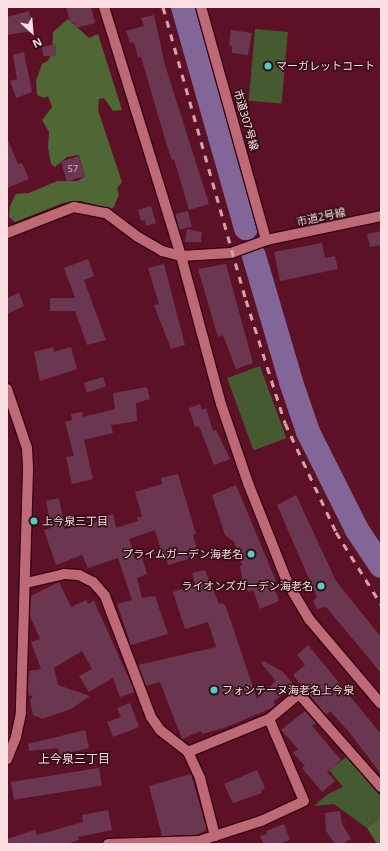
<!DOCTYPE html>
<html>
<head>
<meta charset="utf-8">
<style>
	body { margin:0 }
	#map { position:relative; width:388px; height:851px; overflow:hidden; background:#5d1126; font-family:"Noto Sans","Noto Sans JP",sans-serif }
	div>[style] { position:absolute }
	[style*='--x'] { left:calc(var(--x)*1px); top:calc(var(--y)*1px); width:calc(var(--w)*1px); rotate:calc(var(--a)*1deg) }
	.green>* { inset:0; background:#465a32; transform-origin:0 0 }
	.forest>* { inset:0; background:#4e6734 }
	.river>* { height:24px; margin:-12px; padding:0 12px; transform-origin:12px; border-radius:12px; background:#826697 }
	.building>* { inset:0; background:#6b3750; transform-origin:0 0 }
	.roads { filter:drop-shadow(1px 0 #380111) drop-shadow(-1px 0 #380111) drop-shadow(0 1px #380111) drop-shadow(0 -1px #380111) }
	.minor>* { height:10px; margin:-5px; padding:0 5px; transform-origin:5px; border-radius:5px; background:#bd6976 }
	.tertiary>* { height:10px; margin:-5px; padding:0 5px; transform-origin:5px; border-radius:5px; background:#bd6976 }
	.rail>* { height:3px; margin-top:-1.5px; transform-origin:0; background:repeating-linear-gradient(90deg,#cfa4ac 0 7px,transparent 0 14px) }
	.dots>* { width:11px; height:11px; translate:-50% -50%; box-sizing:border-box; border:2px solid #2f0e15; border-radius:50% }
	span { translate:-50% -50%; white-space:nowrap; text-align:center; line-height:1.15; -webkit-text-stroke:3px #2f0e15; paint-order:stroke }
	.number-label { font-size:9px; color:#d8b5be }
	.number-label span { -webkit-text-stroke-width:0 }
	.poi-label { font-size:11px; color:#fcdfe2 }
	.left { translate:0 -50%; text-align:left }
	.right { translate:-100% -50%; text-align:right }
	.street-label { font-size:11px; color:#fcdfe2 }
	.neighbourhood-label { font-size:12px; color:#fcdfe2 }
	.frame { position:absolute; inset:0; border:8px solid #fcdfe2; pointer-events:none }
	.north { position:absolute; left:12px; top:12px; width:40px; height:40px; -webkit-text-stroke:3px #2f0e15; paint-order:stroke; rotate:154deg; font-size:11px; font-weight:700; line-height:16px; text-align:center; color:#fcdfe2 }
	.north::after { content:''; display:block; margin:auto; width:14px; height:18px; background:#fcdfe2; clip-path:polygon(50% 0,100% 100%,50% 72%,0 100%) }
</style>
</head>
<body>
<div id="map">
	<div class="green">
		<div style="left:255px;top:29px;width:33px;height:72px;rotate:5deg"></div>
		<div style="left:260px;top:366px;width:77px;height:35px;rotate:70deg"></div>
		<div style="clip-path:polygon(348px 756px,381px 797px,381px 817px,367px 828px,334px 804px,314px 806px,328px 794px,343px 787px,329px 770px)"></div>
	</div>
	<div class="forest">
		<div style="clip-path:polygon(68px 19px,89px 38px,98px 34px,122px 110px,113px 111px,104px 98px,99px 99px,98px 110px,122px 182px,117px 188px,119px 194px,114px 207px,110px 209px,81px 201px,63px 203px,15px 222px,9px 217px,10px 206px,16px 194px,29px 193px,57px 181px,78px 181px,85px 176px,79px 155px,67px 157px,55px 167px,51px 164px,48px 148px,49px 132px,42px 120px,52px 107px,48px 96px,44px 98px,37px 95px,36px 81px,42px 64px,48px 61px,52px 53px,53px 32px)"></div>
		<div style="clip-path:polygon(381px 817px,381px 844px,377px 844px,367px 828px)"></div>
	</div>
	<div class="river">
		<div style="--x:183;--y:7;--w:230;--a:74.1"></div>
		<div style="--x:254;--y:256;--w:131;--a:73.6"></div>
		<div style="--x:291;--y:382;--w:53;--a:71.2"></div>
		<div style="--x:308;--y:432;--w:110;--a:63.4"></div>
		<div style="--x:357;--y:530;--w:43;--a:56.3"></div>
	</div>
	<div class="building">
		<div style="clip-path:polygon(66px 7px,91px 7px,95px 23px,76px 28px,75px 23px,71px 24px)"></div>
		<div style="clip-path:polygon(29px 11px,33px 31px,7px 35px,7px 17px)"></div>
		<div style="clip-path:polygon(154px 15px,165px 65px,209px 204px,189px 210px,174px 159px,172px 160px,168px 149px,141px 57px,138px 58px,134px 42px,130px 43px,126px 31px,144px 26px,141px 18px)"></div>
		<div style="clip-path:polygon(231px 30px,252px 33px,248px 55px,232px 53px,232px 46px,229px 45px)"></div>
		<div style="clip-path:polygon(56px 44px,56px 56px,43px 56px,42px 47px)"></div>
		<div style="clip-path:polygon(24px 52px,32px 92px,16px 98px,10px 81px,17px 79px,13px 55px)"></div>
		<div style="clip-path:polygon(7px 138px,18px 164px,22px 163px,29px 179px,7px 188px)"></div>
		<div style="left:79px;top:156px;width:21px;height:19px;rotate:73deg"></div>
		<div style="clip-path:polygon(151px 206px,156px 223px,146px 226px,145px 220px,141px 221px,138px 210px)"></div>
		<div style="left:188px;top:211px;width:16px;height:13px;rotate:76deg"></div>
		<div style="clip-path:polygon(187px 229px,202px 232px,201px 242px,185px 242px)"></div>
		<div style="clip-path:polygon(381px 231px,381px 245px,370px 247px,367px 234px)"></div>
		<div style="clip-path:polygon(322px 243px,325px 258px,335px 256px,338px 269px,280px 281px,274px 252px)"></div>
		<div style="clip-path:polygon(88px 259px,94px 276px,84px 280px,106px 340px,87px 345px,75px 311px,50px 311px,50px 298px,75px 298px,64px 268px)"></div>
		<div style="clip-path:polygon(164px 264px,185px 345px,171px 349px,154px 305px,159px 304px,148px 268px)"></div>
		<div style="clip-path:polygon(226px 264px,253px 363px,236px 369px,223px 335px,218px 337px,198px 269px)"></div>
		<div style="clip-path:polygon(19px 293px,24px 306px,7px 314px,7px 298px)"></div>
		<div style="clip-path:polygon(53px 347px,54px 352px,71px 347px,77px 369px,40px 381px,34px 352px)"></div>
		<div style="left:103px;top:377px;width:10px;height:20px;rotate:73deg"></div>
		<div style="clip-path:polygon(147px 387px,150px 399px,136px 403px,137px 421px,111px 425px,113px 433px,84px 440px,93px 479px,72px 484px,66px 457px,74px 456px,65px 422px,72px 420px,71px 414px,82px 412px,83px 417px,115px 409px,113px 393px)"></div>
		<div style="clip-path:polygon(200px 404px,202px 410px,206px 408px,213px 431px,216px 430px,230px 459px,214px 465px,199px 426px,195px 427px,189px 408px)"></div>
		<div style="clip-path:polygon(178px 474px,196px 534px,193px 535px,197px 549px,190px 551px,192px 558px,168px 565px,166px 556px,163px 557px,155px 530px,129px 539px,136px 560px,142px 558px,147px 574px,137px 578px,142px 598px,155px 596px,168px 634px,131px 645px,117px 604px,132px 600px,118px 558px,88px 568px,82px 555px,56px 565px,44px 530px,51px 528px,46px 501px,59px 498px,65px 529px,97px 522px,96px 518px,113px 514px,116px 528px,138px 521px,137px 518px,142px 516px,135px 492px,162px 484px,161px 478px)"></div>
		<div style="clip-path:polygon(236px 485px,276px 581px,272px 583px,279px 601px,260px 609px,253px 590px,249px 592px,243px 583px,240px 566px,242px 565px,234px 542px,225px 535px,212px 495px)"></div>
		<div style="clip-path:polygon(296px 495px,336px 581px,381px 637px,381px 673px,326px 607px,317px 609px,313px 601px,317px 597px,277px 505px)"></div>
		<div style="clip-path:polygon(205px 570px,219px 604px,223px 603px,226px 607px,257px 699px,276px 681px,261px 663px,264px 661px,283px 672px,294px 685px,273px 702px,275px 705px,270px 709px,224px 728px,202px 734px,201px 731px,182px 739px,160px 682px,146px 686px,138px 665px,216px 647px,208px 622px,185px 629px,173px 592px,195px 584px,192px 573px)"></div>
		<div style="clip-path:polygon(59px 582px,71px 607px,86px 600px,88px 604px,94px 601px,135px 692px,120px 697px,113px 678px,89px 692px,79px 676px,92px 669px,82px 651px,54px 668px,58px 685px,90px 696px,71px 709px,42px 719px,33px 715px,30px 700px,33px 695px,29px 696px,28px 689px,29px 671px,41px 669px,31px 642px,40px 639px,30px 616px,31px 596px)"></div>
		<div style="clip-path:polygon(308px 645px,381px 734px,381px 774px,349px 732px,330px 711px,326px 715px,293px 675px,305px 665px,297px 655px)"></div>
		<div style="clip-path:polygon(130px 703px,139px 727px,113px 737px,107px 722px,121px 717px,117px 708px)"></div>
		<div style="clip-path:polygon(305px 711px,316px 723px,312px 726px,341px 760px,327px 772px,335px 781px,322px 792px,302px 768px,305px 766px,293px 753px,298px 749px,281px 730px)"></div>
		<div style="clip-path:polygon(85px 730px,89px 748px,60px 755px,58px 748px,29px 751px,28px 744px)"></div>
		<div style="left:99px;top:768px;width:18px;height:89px;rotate:81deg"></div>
		<div style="clip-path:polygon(257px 770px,265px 788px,261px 790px,262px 793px,233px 803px,224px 784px)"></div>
		<div style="clip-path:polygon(191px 774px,207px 830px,196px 835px,162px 836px,149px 786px)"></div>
		<div style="clip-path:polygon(108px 810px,112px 830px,78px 837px,79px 840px,66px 844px,7px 844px,7px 839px,35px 830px,37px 835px,83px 822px,82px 815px)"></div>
		<div style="clip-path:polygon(340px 811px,342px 824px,351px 839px,342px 844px,335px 844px,326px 831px,325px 813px)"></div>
		<div style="clip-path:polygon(284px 824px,290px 840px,279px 844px,263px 844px,260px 836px,267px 834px,266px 831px)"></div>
	</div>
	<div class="roads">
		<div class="minor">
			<div style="--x:104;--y:7;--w:261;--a:72.8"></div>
			<div style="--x:181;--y:256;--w:153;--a:74.9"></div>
			<div style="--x:221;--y:404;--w:83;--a:71.1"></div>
			<div style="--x:248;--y:483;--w:109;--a:68.4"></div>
			<div style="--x:288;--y:584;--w:41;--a:59"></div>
			<div style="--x:309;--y:619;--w:111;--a:49.7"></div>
			<div style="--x:7;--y:233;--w:72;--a:-21.2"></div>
			<div style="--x:74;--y:207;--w:33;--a:11"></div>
			<div style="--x:106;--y:213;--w:40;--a:37"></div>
			<div style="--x:138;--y:237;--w:28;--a:30"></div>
			<div style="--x:162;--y:251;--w:20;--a:15"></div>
			<div style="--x:181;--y:256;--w:50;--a:-3.4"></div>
			<div style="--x:231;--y:253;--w:37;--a:-20"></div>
			<div style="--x:7;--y:389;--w:62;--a:71.3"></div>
			<div style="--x:27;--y:448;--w:22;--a:87"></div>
			<div style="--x:28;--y:470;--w:243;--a:91.7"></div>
			<div style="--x:21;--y:713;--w:25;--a:102"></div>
			<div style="--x:16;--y:737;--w:24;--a:112"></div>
			<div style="--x:26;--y:583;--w:39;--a:-13"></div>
			<div style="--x:64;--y:574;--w:15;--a:4"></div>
			<div style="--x:79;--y:575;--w:16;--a:27"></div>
			<div style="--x:93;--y:582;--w:18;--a:49"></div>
			<div style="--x:105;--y:596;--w:129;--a:69.2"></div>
			<div style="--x:151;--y:717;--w:16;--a:55"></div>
			<div style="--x:160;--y:730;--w:36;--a:38"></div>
			<div style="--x:188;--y:752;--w:29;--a:65"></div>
			<div style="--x:200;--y:778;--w:60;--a:75.5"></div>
			<div style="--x:188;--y:752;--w:87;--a:-22.2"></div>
			<div style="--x:269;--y:719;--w:39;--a:-40"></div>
			<div style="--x:299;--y:694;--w:124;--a:48.6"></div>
			<div style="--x:108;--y:844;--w:91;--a:-1.9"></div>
			<div style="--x:199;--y:841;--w:65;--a:-17.9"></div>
			<div style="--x:261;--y:821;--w:47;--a:-24.9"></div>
			<div style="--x:304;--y:801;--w:89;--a:-113.1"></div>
		</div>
		<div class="tertiary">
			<div style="--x:201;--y:7;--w:242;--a:74.4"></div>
			<div style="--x:266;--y:240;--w:117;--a:-11.8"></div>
		</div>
	</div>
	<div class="rail">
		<div style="--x:163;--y:7;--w:305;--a:74.2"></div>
		<div style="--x:246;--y:300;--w:129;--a:72.4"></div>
		<div style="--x:285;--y:423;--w:120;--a:64.9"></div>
		<div style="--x:336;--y:532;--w:85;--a:58"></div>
	</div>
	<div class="dots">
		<div style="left:268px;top:66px;background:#54cdc7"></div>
		<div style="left:34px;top:521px;background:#54cdc7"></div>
		<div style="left:251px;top:554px;background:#54cdc7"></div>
		<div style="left:321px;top:586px;background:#54cdc7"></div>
		<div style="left:214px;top:690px;background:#54cdc7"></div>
	</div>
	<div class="number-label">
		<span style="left:73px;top:169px">57</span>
	</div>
	<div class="poi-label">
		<span class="left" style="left:276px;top:66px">マーガレットコート</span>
		<span class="left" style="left:42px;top:521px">上今泉三丁目</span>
		<span class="right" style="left:243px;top:554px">プライムガーデン海老名</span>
		<span class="right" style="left:313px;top:586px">ライオンズガーデン海老名</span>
		<span class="left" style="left:222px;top:690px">フォンテーヌ海老名上今泉</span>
	</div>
	<div class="street-label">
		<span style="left:246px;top:120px;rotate:74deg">市道307号線</span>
		<span style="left:321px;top:217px;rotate:-12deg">市道2号線</span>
	</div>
	<div class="neighbourhood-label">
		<span style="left:74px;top:759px">上今泉三丁目</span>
	</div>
	<div class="frame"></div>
	<div class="north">N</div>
</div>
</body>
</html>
